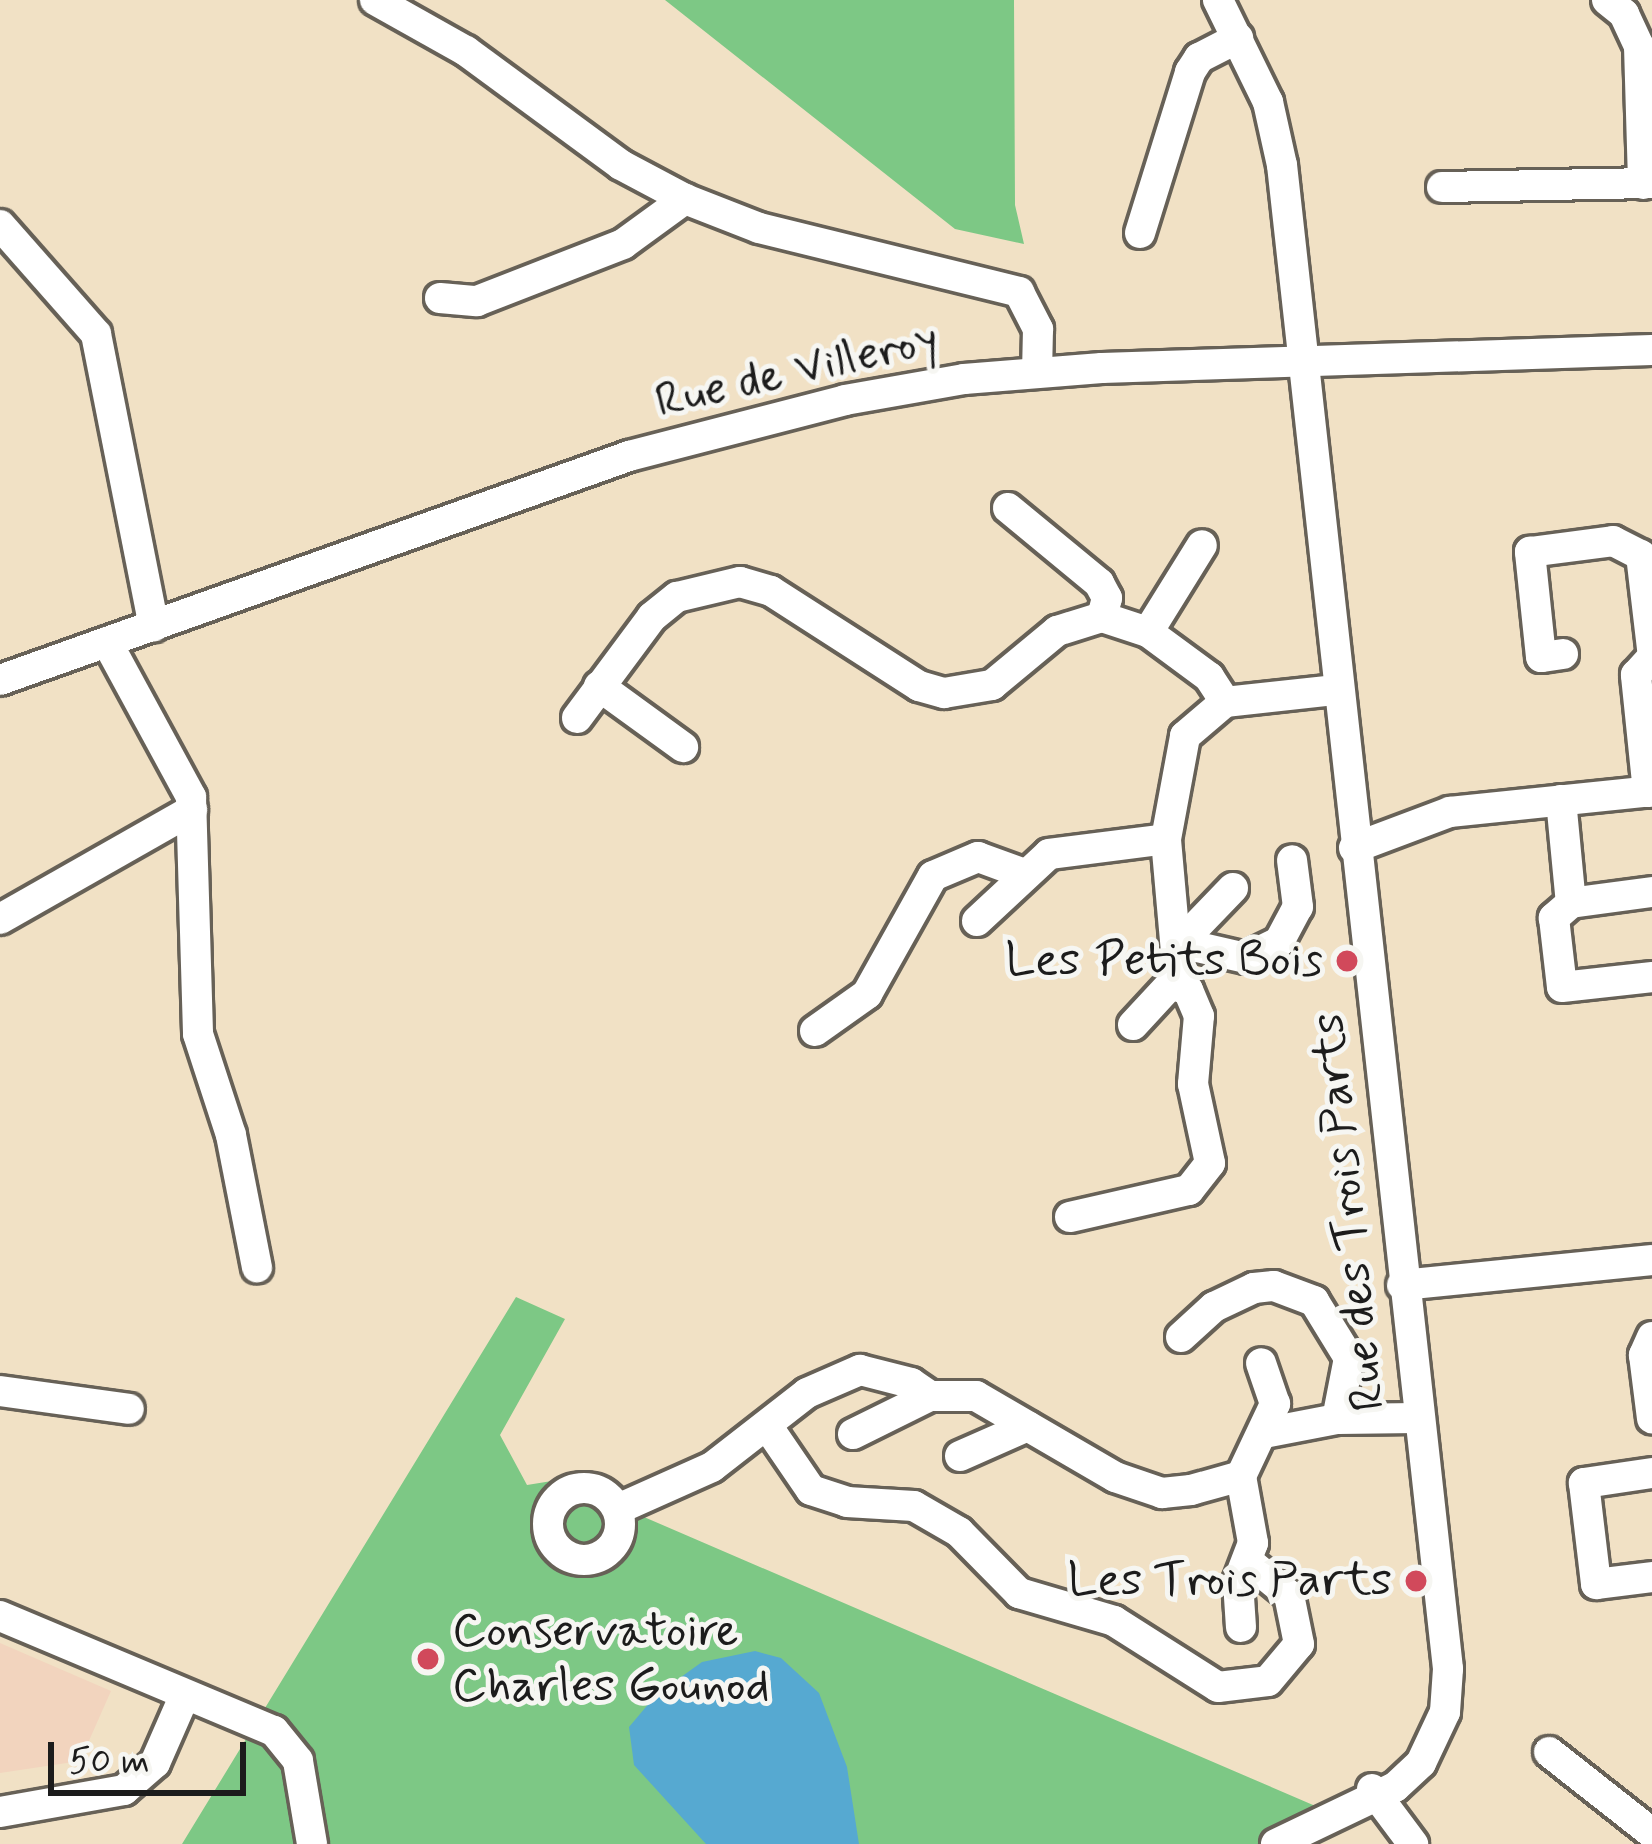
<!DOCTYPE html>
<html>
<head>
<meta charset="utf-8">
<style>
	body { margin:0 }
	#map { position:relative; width:1652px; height:1844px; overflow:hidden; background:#f1e1c5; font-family:Mynerve,sans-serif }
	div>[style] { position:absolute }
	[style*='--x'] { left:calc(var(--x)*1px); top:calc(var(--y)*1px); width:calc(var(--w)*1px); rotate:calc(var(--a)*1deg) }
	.built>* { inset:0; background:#f2d4be }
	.green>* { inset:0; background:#7dc885 }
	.water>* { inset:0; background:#56a9d1 }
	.roads { filter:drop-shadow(3px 0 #676157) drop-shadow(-3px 0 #676157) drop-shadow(0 3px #676157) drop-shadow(0 -3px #676157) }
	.minor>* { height:30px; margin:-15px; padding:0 15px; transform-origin:15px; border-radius:15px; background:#fff }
	.minor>.ring { margin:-15px; padding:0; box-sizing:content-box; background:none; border:30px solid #fff; border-radius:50% }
	.dots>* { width:33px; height:33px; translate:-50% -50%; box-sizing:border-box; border:6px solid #f6f6f2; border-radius:50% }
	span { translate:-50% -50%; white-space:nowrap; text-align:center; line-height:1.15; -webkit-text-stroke:10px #f6f6f2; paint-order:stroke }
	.street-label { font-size:48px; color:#1c1c1c }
	.poi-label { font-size:48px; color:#1c1c1c }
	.right { translate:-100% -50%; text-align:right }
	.left { translate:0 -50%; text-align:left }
	.scale { position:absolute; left:48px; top:1742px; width:198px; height:54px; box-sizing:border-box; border:6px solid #1c1c1c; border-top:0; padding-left:15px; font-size:36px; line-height:42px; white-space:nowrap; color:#1c1c1c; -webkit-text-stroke:9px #f6f6f2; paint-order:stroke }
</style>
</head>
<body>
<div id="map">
	<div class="built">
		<div style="clip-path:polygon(0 1643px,111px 1691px,80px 1761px,0 1773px)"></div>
	</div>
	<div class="green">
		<div style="clip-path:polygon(665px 0,1014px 0,1015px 205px,1024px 244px,955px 229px)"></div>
		<div style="clip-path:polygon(516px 1297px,565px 1319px,500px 1435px,527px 1485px,558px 1480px,1334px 1814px,1291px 1844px,182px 1844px)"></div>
	</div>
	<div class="water">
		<div style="clip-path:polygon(755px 1651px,781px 1658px,819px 1693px,847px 1767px,859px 1844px,706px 1844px,634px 1765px,629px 1727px,656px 1695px,702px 1662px)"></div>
	</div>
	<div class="roads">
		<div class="minor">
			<div style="--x:375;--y:0;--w:104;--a:29.3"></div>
			<div style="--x:466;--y:51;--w:192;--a:36.3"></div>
			<div style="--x:621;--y:165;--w:72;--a:28"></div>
			<div style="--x:685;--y:199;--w:79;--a:21.4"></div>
			<div style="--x:759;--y:228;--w:268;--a:13.8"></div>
			<div style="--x:1019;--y:292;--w:42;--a:62.8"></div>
			<div style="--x:1038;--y:329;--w:44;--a:91.3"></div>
			<div style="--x:1218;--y:0;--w:114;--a:63.9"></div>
			<div style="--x:1268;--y:102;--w:65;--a:77.5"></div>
			<div style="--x:1282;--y:165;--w:1513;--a:83.7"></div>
			<div style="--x:1448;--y:1669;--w:43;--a:94"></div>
			<div style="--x:1445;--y:1712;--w:56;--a:115.2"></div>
			<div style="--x:1421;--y:1763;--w:35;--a:137"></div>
			<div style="--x:1395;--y:1787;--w:132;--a:154.4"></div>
			<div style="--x:1607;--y:0;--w:22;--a:39"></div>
			<div style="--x:1624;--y:14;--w:35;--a:65"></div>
			<div style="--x:1639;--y:46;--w:138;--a:88.3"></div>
			<div style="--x:1442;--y:187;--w:210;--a:-1.1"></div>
			<div style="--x:0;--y:225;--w:145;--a:48.6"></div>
			<div style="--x:96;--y:334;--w:298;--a:78.8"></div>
			<div style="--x:1140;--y:233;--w:169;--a:-72.7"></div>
			<div style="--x:1190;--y:72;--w:17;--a:-57"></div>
			<div style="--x:1199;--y:58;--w:44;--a:-27.1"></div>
			<div style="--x:440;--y:298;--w:37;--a:5"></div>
			<div style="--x:477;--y:301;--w:157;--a:-21.3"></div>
			<div style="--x:623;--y:244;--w:77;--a:-36"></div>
			<div style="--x:1008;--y:508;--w:118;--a:39.5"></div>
			<div style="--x:1099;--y:583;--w:17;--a:62"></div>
			<div style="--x:1107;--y:598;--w:20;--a:105"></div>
			<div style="--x:1148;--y:632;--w:102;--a:-58.2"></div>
			<div style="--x:107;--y:642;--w:176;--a:61.5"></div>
			<div style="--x:191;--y:797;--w:237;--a:88.3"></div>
			<div style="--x:198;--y:1034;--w:106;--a:71.9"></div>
			<div style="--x:231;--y:1135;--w:135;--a:78.9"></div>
			<div style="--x:1563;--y:654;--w:22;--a:172"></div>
			<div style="--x:1541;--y:657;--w:106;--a:-96"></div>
			<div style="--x:1530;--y:552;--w:84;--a:-7.5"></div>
			<div style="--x:1613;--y:541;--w:31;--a:27"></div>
			<div style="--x:1641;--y:555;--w:95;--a:83.3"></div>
			<div style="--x:0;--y:680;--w:668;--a:-19.6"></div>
			<div style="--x:629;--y:456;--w:223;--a:-14.5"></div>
			<div style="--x:845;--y:400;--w:121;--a:-10"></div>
			<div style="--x:964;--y:379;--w:138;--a:-4.6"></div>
			<div style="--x:1102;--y:368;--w:550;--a:-1.87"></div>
			<div style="--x:599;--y:686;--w:104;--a:36"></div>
			<div style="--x:577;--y:718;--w:126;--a:-53.4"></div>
			<div style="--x:652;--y:617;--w:32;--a:-39"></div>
			<div style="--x:677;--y:597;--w:65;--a:-13.4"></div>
			<div style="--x:740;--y:582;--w:32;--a:16"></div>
			<div style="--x:771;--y:591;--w:176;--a:32.7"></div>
			<div style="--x:919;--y:686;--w:26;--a:16"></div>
			<div style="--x:944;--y:693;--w:49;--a:-9.5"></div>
			<div style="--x:992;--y:685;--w:85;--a:-39.7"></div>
			<div style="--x:1057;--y:631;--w:47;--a:-17.3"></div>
			<div style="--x:1102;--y:617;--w:48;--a:18.1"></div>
			<div style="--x:1148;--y:632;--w:76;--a:36.4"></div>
			<div style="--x:1209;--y:677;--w:30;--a:57"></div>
			<div style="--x:1648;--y:792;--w:118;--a:-95.9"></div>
			<div style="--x:1636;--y:675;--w:24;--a:-48"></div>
			<div style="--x:1561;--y:800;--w:103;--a:84.5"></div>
			<div style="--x:1354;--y:848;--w:103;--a:-20.6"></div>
			<div style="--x:1450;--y:812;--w:203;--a:-5.9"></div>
			<div style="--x:1233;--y:888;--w:76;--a:133.9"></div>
			<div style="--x:1180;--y:943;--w:68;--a:12.8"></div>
			<div style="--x:1246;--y:958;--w:37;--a:-26"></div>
			<div style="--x:1279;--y:942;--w:40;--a:-62"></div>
			<div style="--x:1298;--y:907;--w:47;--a:-97.3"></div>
			<div style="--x:1652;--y:892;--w:82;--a:172.3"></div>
			<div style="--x:1571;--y:903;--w:23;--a:139"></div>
			<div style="--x:1554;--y:918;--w:69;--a:83.4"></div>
			<div style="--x:1562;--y:987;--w:91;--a:-6.3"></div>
			<div style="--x:0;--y:919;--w:221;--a:-29.6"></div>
			<div style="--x:977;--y:921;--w:98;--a:-42.9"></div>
			<div style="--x:1049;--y:854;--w:118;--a:-7.3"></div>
			<div style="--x:1133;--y:1025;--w:56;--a:-47.2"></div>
			<div style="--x:1171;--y:984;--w:22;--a:-74"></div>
			<div style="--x:1177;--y:963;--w:124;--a:-95.1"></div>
			<div style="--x:1166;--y:839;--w:105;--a:-79.5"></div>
			<div style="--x:1185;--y:736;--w:52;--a:-40.4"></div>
			<div style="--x:1225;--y:702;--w:112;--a:-6.2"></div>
			<div style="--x:815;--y:1031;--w:64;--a:-35.4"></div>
			<div style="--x:867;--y:994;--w:135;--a:-60.8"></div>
			<div style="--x:933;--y:876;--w:49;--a:-22.9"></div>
			<div style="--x:978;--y:857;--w:47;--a:20"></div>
			<div style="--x:1070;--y:1217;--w:122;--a:-12.8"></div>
			<div style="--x:1189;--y:1190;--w:34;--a:-52"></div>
			<div style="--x:1210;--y:1163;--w:81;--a:-102.1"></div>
			<div style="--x:1193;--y:1084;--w:68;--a:-85"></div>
			<div style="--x:1199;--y:1016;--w:28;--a:-113"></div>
			<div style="--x:1188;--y:990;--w:18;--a:-161"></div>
			<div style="--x:1402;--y:1285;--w:251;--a:-5.7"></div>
			<div style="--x:1181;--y:1337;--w:45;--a:-42.3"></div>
			<div style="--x:1214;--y:1307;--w:44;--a:-25.4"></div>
			<div style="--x:1254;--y:1288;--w:20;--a:-6"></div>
			<div style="--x:1274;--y:1286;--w:43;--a:20.6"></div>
			<div style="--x:1314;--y:1301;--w:67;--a:58.4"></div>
			<div style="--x:1349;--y:1358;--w:62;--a:101.1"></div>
			<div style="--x:1652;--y:1337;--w:20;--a:114"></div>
			<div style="--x:1644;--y:1355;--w:64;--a:82.8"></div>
			<div style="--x:0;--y:1391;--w:130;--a:7.9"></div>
			<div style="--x:768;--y:1427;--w:76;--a:55.7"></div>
			<div style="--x:811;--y:1490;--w:38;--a:18"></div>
			<div style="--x:847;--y:1502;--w:67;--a:3.4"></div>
			<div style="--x:914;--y:1506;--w:52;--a:30"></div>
			<div style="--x:959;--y:1532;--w:86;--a:45.5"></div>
			<div style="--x:1019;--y:1593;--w:99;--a:16.4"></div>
			<div style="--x:1114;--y:1621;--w:123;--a:32.4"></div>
			<div style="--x:1218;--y:1687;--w:50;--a:-6.8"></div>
			<div style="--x:1268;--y:1681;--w:48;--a:-50"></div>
			<div style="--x:1299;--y:1644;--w:50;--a:-101.5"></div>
			<div style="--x:1289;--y:1595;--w:52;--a:-140.5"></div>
			<div style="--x:1264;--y:1433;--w:74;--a:-10.9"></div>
			<div style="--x:1337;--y:1419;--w:80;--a:-0.7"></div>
			<div style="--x:853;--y:1434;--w:86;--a:-26.3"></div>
			<div style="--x:960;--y:1456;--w:74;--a:-23.8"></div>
			<div style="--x:1652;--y:1473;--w:69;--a:171.6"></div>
			<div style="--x:1584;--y:1483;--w:102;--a:83.2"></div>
			<div style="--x:1596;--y:1584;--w:56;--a:-7.1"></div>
			<div style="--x:1241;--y:1476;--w:68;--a:79.8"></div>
			<div style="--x:1253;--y:1543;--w:42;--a:111"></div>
			<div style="--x:1238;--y:1582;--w:45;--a:86.2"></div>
			<div class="ring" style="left:548px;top:1488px;width:42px;height:42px"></div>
			<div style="--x:618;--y:1509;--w:103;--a:-24.1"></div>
			<div style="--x:712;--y:1467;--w:120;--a:-37.9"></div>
			<div style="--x:807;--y:1393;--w:58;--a:-23.5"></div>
			<div style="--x:860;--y:1370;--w:53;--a:14.3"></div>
			<div style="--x:911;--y:1383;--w:23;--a:34"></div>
			<div style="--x:930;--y:1396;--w:46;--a:0"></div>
			<div style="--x:976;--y:1396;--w:161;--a:30.2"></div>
			<div style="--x:1115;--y:1477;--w:50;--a:18.8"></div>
			<div style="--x:1162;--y:1493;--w:29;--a:-6"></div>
			<div style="--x:1191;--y:1490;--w:52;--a:-15.6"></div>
			<div style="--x:1241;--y:1476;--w:80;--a:-64.7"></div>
			<div style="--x:1275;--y:1404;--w:43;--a:-108.9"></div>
			<div style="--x:0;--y:1616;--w:297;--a:22.8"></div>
			<div style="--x:274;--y:1731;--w:38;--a:51"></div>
			<div style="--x:298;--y:1761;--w:84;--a:80.4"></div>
			<div style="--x:1549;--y:1752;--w:131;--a:38.2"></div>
			<div style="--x:1372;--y:1789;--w:69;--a:53.3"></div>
			<div style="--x:0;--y:1812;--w:126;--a:-10.1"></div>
			<div style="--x:124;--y:1790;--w:41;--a:-41.1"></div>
			<div style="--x:155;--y:1763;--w:72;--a:-66.3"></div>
		</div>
	</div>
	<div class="dots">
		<div style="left:1347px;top:961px;background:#d1495b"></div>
		<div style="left:1416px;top:1581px;background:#d1495b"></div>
		<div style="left:428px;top:1659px;background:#d1495b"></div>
	</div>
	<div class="street-label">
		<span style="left:797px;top:371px;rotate:-13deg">Rue de Villeroy</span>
		<span style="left:1349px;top:1212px;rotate:-96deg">Rue des Trois Parts</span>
	</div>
	<div class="poi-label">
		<span class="right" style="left:1323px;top:961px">Les Petits Bois</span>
		<span class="right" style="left:1392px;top:1581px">Les Trois Parts</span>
		<span class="left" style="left:452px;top:1659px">Conservatoire<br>Charles Gounod</span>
	</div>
	<div class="scale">50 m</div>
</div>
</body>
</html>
